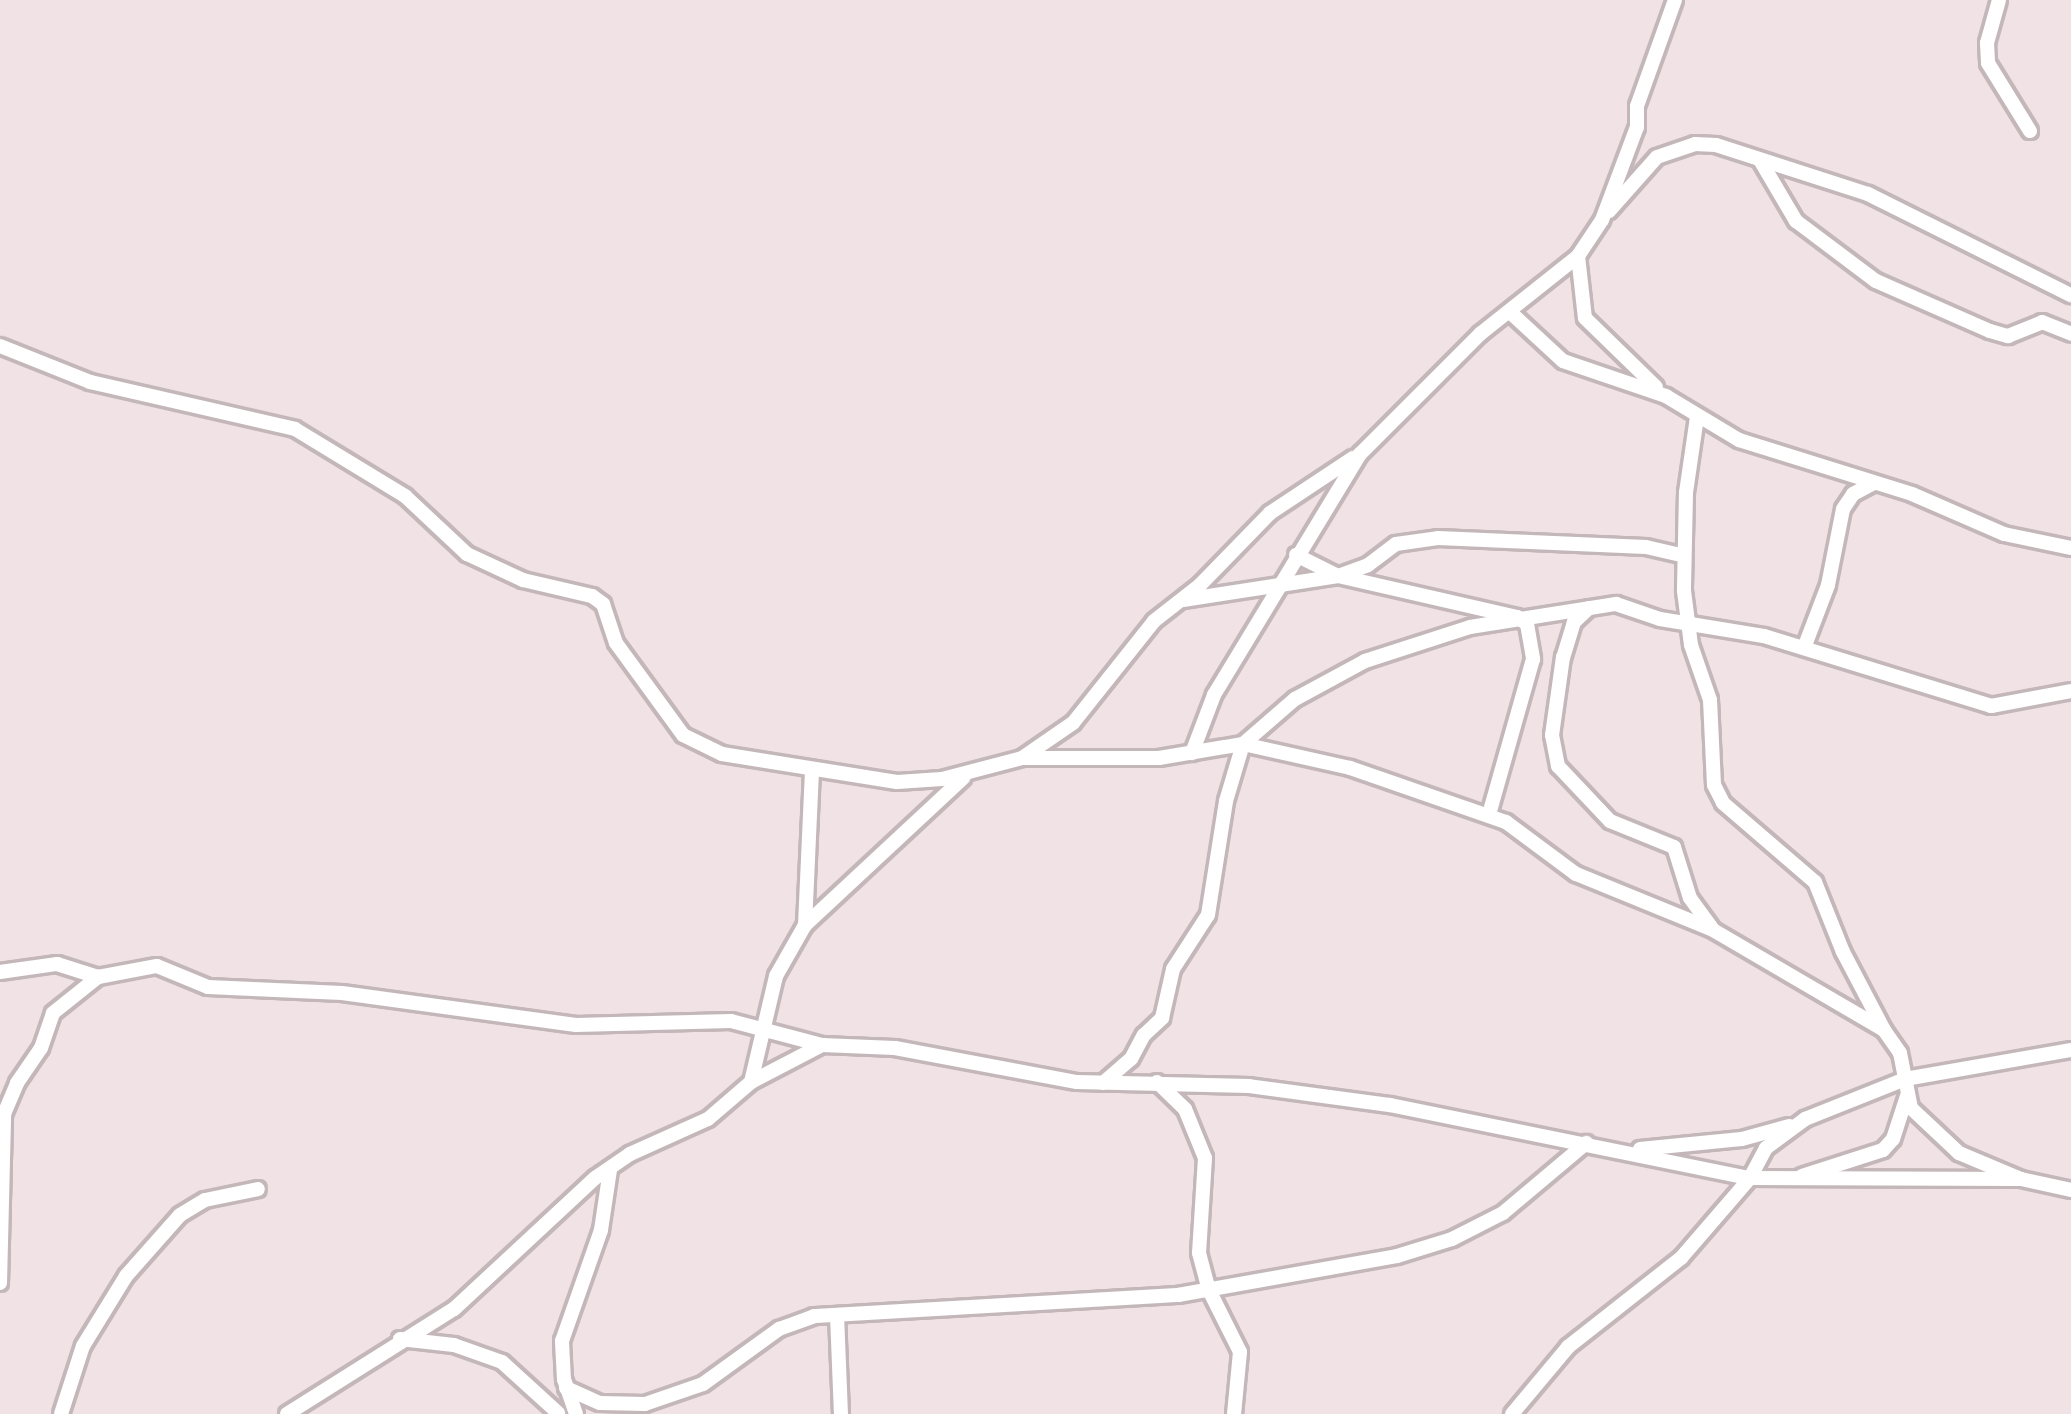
<!DOCTYPE html>
<html>
<head>
<meta charset="utf-8">
<style>
	body { margin:0 }
	#map { position:relative; width:2071px; height:1414px; overflow:hidden; background:#f0e2e5; font-family:"Noto Sans",sans-serif }
	div>[style] { position:absolute }
	[style*='--x'] { left:calc(var(--x)*1px); top:calc(var(--y)*1px); width:calc(var(--w)*1px); rotate:calc(var(--a)*1deg) }
	.roads { filter:drop-shadow(3px 0 #c4b7ba) drop-shadow(-3px 0 #c4b7ba) drop-shadow(0 3px #c4b7ba) drop-shadow(0 -3px #c4b7ba) }
	.street>* { height:14px; margin:-7px; padding:0 7px; transform-origin:7px; border-radius:7px; background:#fff }
	span { translate:-50% -50%; white-space:nowrap; text-align:center; line-height:1.15; -webkit-text-stroke:12px #fff; paint-order:stroke }
</style>
</head>
<body>
<div id="map">
	<div class="roads">
		<div class="street">
			<div style="--x:1999;--y:0;--w:45;--a:105.6"></div>
			<div style="--x:1987;--y:43;--w:20;--a:87"></div>
			<div style="--x:1988;--y:63;--w:80;--a:58.3"></div>
			<div style="--x:1760;--y:160;--w:71;--a:59.5"></div>
			<div style="--x:1796;--y:221;--w:100;--a:36.9"></div>
			<div style="--x:1876;--y:281;--w:124;--a:23.7"></div>
			<div style="--x:1990;--y:331;--w:19;--a:16"></div>
			<div style="--x:2008;--y:336;--w:37;--a:-22"></div>
			<div style="--x:2042;--y:322;--w:31;--a:22"></div>
			<div style="--x:1609;--y:211;--w:72;--a:-48.4"></div>
			<div style="--x:1657;--y:157;--w:40;--a:-18.9"></div>
			<div style="--x:1695;--y:144;--w:21;--a:3"></div>
			<div style="--x:1716;--y:145;--w:160;--a:17.9"></div>
			<div style="--x:1868;--y:194;--w:227;--a:26.5"></div>
			<div style="--x:1578;--y:256;--w:62;--a:83.6"></div>
			<div style="--x:1585;--y:318;--w:99;--a:44.2"></div>
			<div style="--x:1510;--y:312;--w:72;--a:42.8"></div>
			<div style="--x:1563;--y:361;--w:109;--a:18.8"></div>
			<div style="--x:1666;--y:396;--w:85;--a:31.1"></div>
			<div style="--x:1739;--y:440;--w:181;--a:17.3"></div>
			<div style="--x:1912;--y:494;--w:100;--a:23.5"></div>
			<div style="--x:2004;--y:534;--w:68;--a:11.8"></div>
			<div style="--x:0;--y:346;--w:97;--a:21.8"></div>
			<div style="--x:90;--y:382;--w:210;--a:12.9"></div>
			<div style="--x:295;--y:429;--w:129;--a:31.3"></div>
			<div style="--x:405;--y:496;--w:85;--a:43.1"></div>
			<div style="--x:467;--y:554;--w:62;--a:24.9"></div>
			<div style="--x:523;--y:580;--w:71;--a:13.1"></div>
			<div style="--x:592;--y:596;--w:14;--a:36"></div>
			<div style="--x:603;--y:604;--w:41;--a:71.6"></div>
			<div style="--x:616;--y:643;--w:114;--a:53.9"></div>
			<div style="--x:683;--y:735;--w:43;--a:26"></div>
			<div style="--x:722;--y:754;--w:177;--a:9.1"></div>
			<div style="--x:897;--y:782;--w:45;--a:-3.8"></div>
			<div style="--x:942;--y:779;--w:83;--a:-14.7"></div>
			<div style="--x:1022;--y:758;--w:137;--a:0"></div>
			<div style="--x:1159;--y:758;--w:85;--a:-9.5"></div>
			<div style="--x:1243;--y:744;--w:110;--a:12.6"></div>
			<div style="--x:1350;--y:768;--w:165;--a:19.1"></div>
			<div style="--x:1506;--y:822;--w:87;--a:36.6"></div>
			<div style="--x:1576;--y:874;--w:148;--a:22.2"></div>
			<div style="--x:1713;--y:930;--w:198;--a:30.3"></div>
			<div style="--x:1884;--y:1030;--w:28;--a:55"></div>
			<div style="--x:1900;--y:1053;--w:56;--a:78.7"></div>
			<div style="--x:1911;--y:1108;--w:66;--a:43.2"></div>
			<div style="--x:1959;--y:1153;--w:67;--a:22.8"></div>
			<div style="--x:1697;--y:417;--w:76;--a:98.3"></div>
			<div style="--x:1686;--y:492;--w:99;--a:91.2"></div>
			<div style="--x:1684;--y:591;--w:54;--a:82.6"></div>
			<div style="--x:1691;--y:645;--w:58;--a:70.9"></div>
			<div style="--x:1710;--y:700;--w:85;--a:87.3"></div>
			<div style="--x:1714;--y:785;--w:20;--a:63"></div>
			<div style="--x:1723;--y:803;--w:121;--a:40.7"></div>
			<div style="--x:1815;--y:882;--w:75;--a:68.2"></div>
			<div style="--x:1843;--y:952;--w:88;--a:62.3"></div>
			<div style="--x:1296;--y:555;--w:47;--a:26.6"></div>
			<div style="--x:1338;--y:576;--w:184;--a:12.9"></div>
			<div style="--x:1517;--y:617;--w:12;--a:35"></div>
			<div style="--x:1527;--y:624;--w:36;--a:80"></div>
			<div style="--x:1533;--y:659;--w:162;--a:105.8"></div>
			<div style="--x:1183;--y:600;--w:157;--a:-8.8"></div>
			<div style="--x:1338;--y:576;--w:32;--a:-20"></div>
			<div style="--x:1368;--y:565;--w:35;--a:-37"></div>
			<div style="--x:1396;--y:544;--w:42;--a:-8.1"></div>
			<div style="--x:1438;--y:538;--w:208;--a:2.5"></div>
			<div style="--x:1646;--y:547;--w:39;--a:13"></div>
			<div style="--x:1589;--y:608;--w:21;--a:137"></div>
			<div style="--x:1574;--y:622;--w:37;--a:107"></div>
			<div style="--x:1563;--y:657;--w:79;--a:98"></div>
			<div style="--x:1552;--y:735;--w:32;--a:79"></div>
			<div style="--x:1558;--y:766;--w:76;--a:46.6"></div>
			<div style="--x:1610;--y:821;--w:69;--a:22.1"></div>
			<div style="--x:1674;--y:847;--w:53;--a:72.6"></div>
			<div style="--x:1690;--y:898;--w:36;--a:54"></div>
			<div style="--x:1804;--y:648;--w:67;--a:-69.1"></div>
			<div style="--x:1828;--y:585;--w:77;--a:-78.8"></div>
			<div style="--x:1843;--y:509;--w:18;--a:-56"></div>
			<div style="--x:1853;--y:494;--w:24;--a:-28"></div>
			<div style="--x:1192;--y:753;--w:62;--a:-69.2"></div>
			<div style="--x:1214;--y:695;--w:282;--a:-58.8"></div>
			<div style="--x:1360;--y:454;--w:170;--a:-45"></div>
			<div style="--x:1480;--y:334;--w:125;--a:-38.5"></div>
			<div style="--x:1578;--y:256;--w:43;--a:-56.3"></div>
			<div style="--x:1602;--y:220;--w:99;--a:-69.4"></div>
			<div style="--x:1637;--y:127;--w:21;--a:-90"></div>
			<div style="--x:1637;--y:106;--w:113;--a:-70.3"></div>
			<div style="--x:1022;--y:758;--w:62;--a:-34.5"></div>
			<div style="--x:1073;--y:723;--w:130;--a:-51.5"></div>
			<div style="--x:1154;--y:621;--w:58;--a:-38"></div>
			<div style="--x:1200;--y:585;--w:100;--a:-45.8"></div>
			<div style="--x:1270;--y:513;--w:100;--a:-33.5"></div>
			<div style="--x:805;--y:925;--w:216;--a:-42.9"></div>
			<div style="--x:0;--y:972;--w:58;--a:-8"></div>
			<div style="--x:57;--y:964;--w:43;--a:17.6"></div>
			<div style="--x:98;--y:977;--w:60;--a:-10.6"></div>
			<div style="--x:157;--y:966;--w:55;--a:22.4"></div>
			<div style="--x:208;--y:987;--w:134;--a:2.6"></div>
			<div style="--x:342;--y:993;--w:236;--a:7.8"></div>
			<div style="--x:576;--y:1025;--w:155;--a:-1.5"></div>
			<div style="--x:731;--y:1021;--w:94;--a:14.8"></div>
			<div style="--x:751;--y:1082;--w:109;--a:-76.7"></div>
			<div style="--x:776;--y:976;--w:59;--a:-60.4"></div>
			<div style="--x:805;--y:925;--w:152;--a:-87.4"></div>
			<div style="--x:1157;--y:1082;--w:39;--a:44"></div>
			<div style="--x:1185;--y:1109;--w:53;--a:67.8"></div>
			<div style="--x:1205;--y:1158;--w:95;--a:93.6"></div>
			<div style="--x:1199;--y:1253;--w:38;--a:75"></div>
			<div style="--x:1209;--y:1290;--w:69;--a:63.4"></div>
			<div style="--x:1240;--y:1352;--w:62;--a:95.5"></div>
			<div style="--x:1103;--y:1083;--w:37;--a:-41"></div>
			<div style="--x:1131;--y:1059;--w:27;--a:-62"></div>
			<div style="--x:1144;--y:1035;--w:25;--a:-43"></div>
			<div style="--x:1162;--y:1018;--w:50;--a:-77.3"></div>
			<div style="--x:1173;--y:969;--w:64;--a:-57.1"></div>
			<div style="--x:1208;--y:915;--w:115;--a:-81"></div>
			<div style="--x:1226;--y:801;--w:59;--a:-73.4"></div>
			<div style="--x:1243;--y:744;--w:69;--a:-40.9"></div>
			<div style="--x:1295;--y:699;--w:80;--a:-28.5"></div>
			<div style="--x:1365;--y:661;--w:110;--a:-17.9"></div>
			<div style="--x:1470;--y:627;--w:148;--a:-9"></div>
			<div style="--x:1616;--y:604;--w:46;--a:18.8"></div>
			<div style="--x:1660;--y:619;--w:105;--a:9.3"></div>
			<div style="--x:1764;--y:636;--w:238;--a:17.1"></div>
			<div style="--x:1991;--y:706;--w:81;--a:-10.6"></div>
			<div style="--x:1640;--y:1149;--w:102;--a:-5.6"></div>
			<div style="--x:1742;--y:1139;--w:49;--a:-15.5"></div>
			<div style="--x:1802;--y:1176;--w:85;--a:-17.8"></div>
			<div style="--x:1883;--y:1150;--w:15;--a:-48"></div>
			<div style="--x:1893;--y:1139;--w:45;--a:-72"></div>
			<div style="--x:0;--y:1283;--w:169;--a:-88.6"></div>
			<div style="--x:4;--y:1114;--w:34;--a:-67"></div>
			<div style="--x:17;--y:1083;--w:42;--a:-55.6"></div>
			<div style="--x:41;--y:1048;--w:37;--a:-71"></div>
			<div style="--x:53;--y:1013;--w:58;--a:-38.7"></div>
			<div style="--x:837;--y:1315;--w:99;--a:87.7"></div>
			<div style="--x:400;--y:1339;--w:54;--a:6.3"></div>
			<div style="--x:454;--y:1345;--w:51;--a:19.5"></div>
			<div style="--x:502;--y:1362;--w:76;--a:42.3"></div>
			<div style="--x:566;--y:1388;--w:37;--a:24"></div>
			<div style="--x:600;--y:1403;--w:45;--a:1.3"></div>
			<div style="--x:645;--y:1404;--w:61;--a:-19"></div>
			<div style="--x:703;--y:1384;--w:94;--a:-35.9"></div>
			<div style="--x:779;--y:1329;--w:37;--a:-20"></div>
			<div style="--x:814;--y:1316;--w:365;--a:-3.3"></div>
			<div style="--x:1178;--y:1295;--w:222;--a:-10.1"></div>
			<div style="--x:1397;--y:1256;--w:58;--a:-17.2"></div>
			<div style="--x:1452;--y:1239;--w:57;--a:-27"></div>
			<div style="--x:1503;--y:1213;--w:109;--a:-40.1"></div>
			<div style="--x:61;--y:1414;--w:71;--a:-72.1"></div>
			<div style="--x:83;--y:1346;--w:82;--a:-58.4"></div>
			<div style="--x:126;--y:1276;--w:81;--a:-48.5"></div>
			<div style="--x:180;--y:1215;--w:29;--a:-31"></div>
			<div style="--x:205;--y:1200;--w:54;--a:-11.7"></div>
			<div style="--x:287;--y:1414;--w:197;--a:-32.2"></div>
			<div style="--x:454;--y:1309;--w:192;--a:-42.9"></div>
			<div style="--x:595;--y:1178;--w:42;--a:-34.4"></div>
			<div style="--x:630;--y:1154;--w:85;--a:-24.2"></div>
			<div style="--x:708;--y:1119;--w:57;--a:-40.7"></div>
			<div style="--x:751;--y:1082;--w:80;--a:-27.5"></div>
			<div style="--x:822;--y:1045;--w:73;--a:2.4"></div>
			<div style="--x:895;--y:1048;--w:185;--a:10.6"></div>
			<div style="--x:1077;--y:1082;--w:172;--a:1.3"></div>
			<div style="--x:1249;--y:1086;--w:142;--a:7.7"></div>
			<div style="--x:1390;--y:1105;--w:367;--a:11.5"></div>
			<div style="--x:1750;--y:1178;--w:271;--a:0.2"></div>
			<div style="--x:2021;--y:1179;--w:51;--a:12.4"></div>
			<div style="--x:576;--y:1414;--w:36;--a:-109"></div>
			<div style="--x:564;--y:1380;--w:39;--a:-93"></div>
			<div style="--x:562;--y:1341;--w:118;--a:-70.6"></div>
			<div style="--x:601;--y:1230;--w:61;--a:-81.5"></div>
			<div style="--x:1512;--y:1414;--w:87;--a:-50.1"></div>
			<div style="--x:1568;--y:1347;--w:144;--a:-38.2"></div>
			<div style="--x:1681;--y:1258;--w:106;--a:-49.2"></div>
			<div style="--x:1750;--y:1178;--w:34;--a:-62"></div>
			<div style="--x:1766;--y:1148;--w:49;--a:-36.6"></div>
			<div style="--x:1805;--y:1119;--w:108;--a:-21.8"></div>
			<div style="--x:1905;--y:1079;--w:169;--a:-9.9"></div>
		</div>
	</div>
</div>
</body>
</html>
